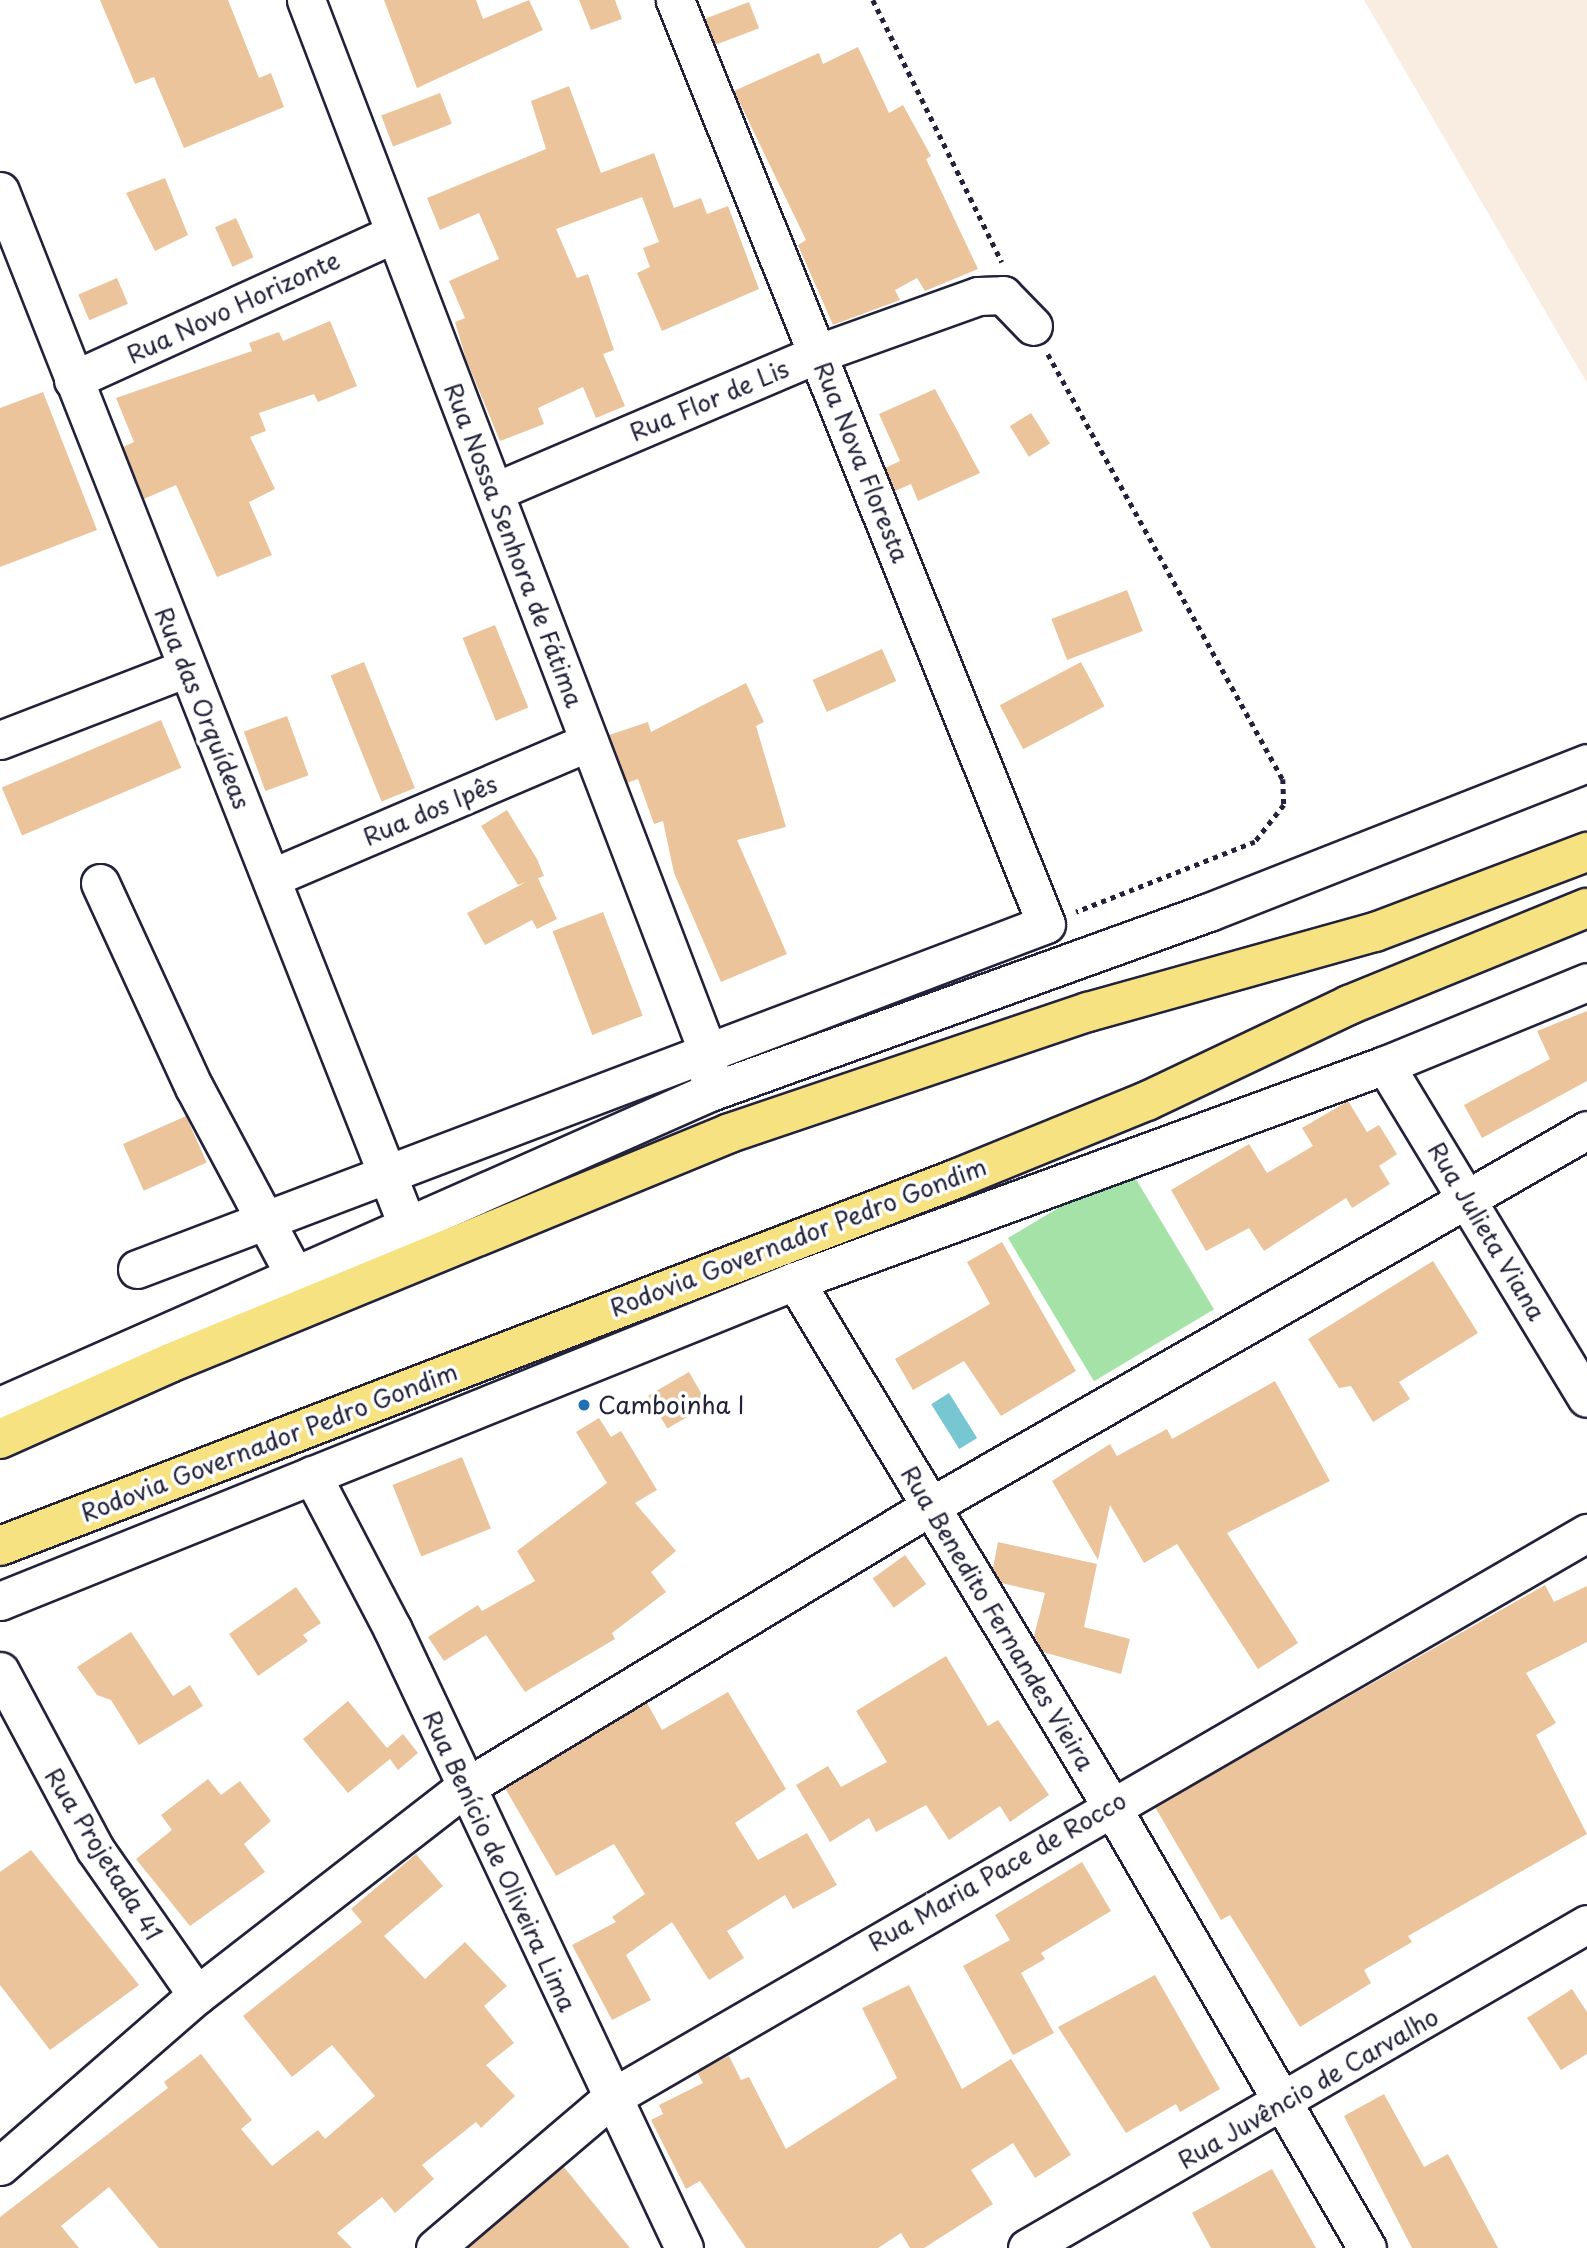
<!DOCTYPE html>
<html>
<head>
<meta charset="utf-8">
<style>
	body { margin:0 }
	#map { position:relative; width:1587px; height:2248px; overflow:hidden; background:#fff; font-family:"Playpen Sans",sans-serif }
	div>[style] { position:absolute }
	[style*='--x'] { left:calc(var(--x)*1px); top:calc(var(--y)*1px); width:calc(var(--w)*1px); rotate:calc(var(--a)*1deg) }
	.built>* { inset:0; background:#f9ede1 }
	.green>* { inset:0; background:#a5e2a8; transform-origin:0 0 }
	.water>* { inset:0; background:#77c7d3; transform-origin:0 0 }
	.building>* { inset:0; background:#ebc49b; transform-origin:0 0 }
	.path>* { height:4.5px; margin-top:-2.25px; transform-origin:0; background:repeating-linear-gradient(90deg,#22223b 0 5px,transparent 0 10px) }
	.roads { filter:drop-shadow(2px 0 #22223b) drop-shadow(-2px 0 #22223b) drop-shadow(0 2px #22223b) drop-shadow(0 -2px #22223b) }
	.minor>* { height:37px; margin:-18.5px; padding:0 18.5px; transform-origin:18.5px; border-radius:18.5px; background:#fff }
	.highway>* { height:38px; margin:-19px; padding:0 19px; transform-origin:19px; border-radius:19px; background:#f7e281 }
	.dots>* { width:19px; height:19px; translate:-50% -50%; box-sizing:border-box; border:4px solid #fff; border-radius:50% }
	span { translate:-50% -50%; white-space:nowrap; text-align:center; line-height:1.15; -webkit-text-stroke:7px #fff; paint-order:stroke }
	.street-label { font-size:24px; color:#22223b }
	.poi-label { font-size:24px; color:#22223b }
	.left { translate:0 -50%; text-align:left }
</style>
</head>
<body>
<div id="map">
	<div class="built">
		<div style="clip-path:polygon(1364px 0,1587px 0,1587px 383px)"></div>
	</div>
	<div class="green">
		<div style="left:1128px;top:1166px;width:167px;height:140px;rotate:59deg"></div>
	</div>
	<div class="water">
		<div style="left:949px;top:1393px;width:53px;height:21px;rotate:58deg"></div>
	</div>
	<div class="building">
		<div style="clip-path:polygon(100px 0,228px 0,259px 78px,271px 73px,284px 107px,184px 148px,154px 77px,135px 84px)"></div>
		<div style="clip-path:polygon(384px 0,476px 0,483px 19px,529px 0,543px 30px,417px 88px)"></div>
		<div style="clip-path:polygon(579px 0,615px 0,622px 19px,591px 30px)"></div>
		<div style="left:749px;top:2px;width:28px;height:47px;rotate:69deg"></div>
		<div style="clip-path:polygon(858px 47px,889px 113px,903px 105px,931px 156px,926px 159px,978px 269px,925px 291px,917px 278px,895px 290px,900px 300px,833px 325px,798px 245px,806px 240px,734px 91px,819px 53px,823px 64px)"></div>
		<div style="clip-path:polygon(569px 86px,601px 173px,654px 153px,674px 208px,701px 198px,707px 214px,728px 206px,759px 289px,662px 331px,637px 273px,650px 267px,643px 248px,659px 242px,642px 197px,556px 229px,577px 278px,588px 274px,614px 350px,603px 354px,625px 406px,596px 418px,583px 387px,538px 408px,544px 424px,500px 441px,466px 359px,455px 322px,465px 318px,449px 281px,499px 259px,479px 213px,440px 230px,427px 198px,546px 149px,531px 101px)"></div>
		<div style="left:440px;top:93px;width:33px;height:63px;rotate:69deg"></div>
		<div style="clip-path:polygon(165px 178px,188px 235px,155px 251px,126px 193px)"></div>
		<div style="left:236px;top:218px;width:43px;height:23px;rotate:66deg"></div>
		<div style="left:117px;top:278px;width:28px;height:42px;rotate:67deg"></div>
		<div style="clip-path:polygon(330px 321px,357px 386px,318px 402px,314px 394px,259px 413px,266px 431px,250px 437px,275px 489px,249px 502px,272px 555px,217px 577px,176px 485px,144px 499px,123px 447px,134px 442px,116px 398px,252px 351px,249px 343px,279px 332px,283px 341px)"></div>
		<div style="clip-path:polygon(935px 389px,980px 473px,918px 501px,911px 484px,895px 491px,885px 468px,900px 461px,879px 414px)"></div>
		<div style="clip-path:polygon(43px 392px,97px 530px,0 567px,0 408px)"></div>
		<div style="left:1031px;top:413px;width:36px;height:25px;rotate:58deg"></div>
		<div style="left:1127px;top:590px;width:44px;height:81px;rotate:69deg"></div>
		<div style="left:495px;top:625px;width:89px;height:35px;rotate:68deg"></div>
		<div style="left:882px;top:649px;width:35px;height:76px;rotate:66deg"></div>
		<div style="left:364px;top:662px;width:136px;height:36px;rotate:68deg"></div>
		<div style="left:1081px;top:662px;width:50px;height:92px;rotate:62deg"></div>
		<div style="clip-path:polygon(746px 683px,764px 722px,756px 726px,786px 827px,737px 840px,787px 954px,721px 982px,674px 873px,663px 821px,654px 824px,638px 779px,627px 783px,609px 735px,648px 722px,651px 732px)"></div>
		<div style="left:287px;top:716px;width:63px;height:46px;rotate:70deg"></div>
		<div style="left:161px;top:720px;width:52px;height:173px;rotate:67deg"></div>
		<div style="clip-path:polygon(507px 810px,537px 859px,544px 876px,538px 878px,557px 919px,537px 929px,532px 920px,485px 945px,467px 913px,526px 882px,518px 885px,481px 826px)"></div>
		<div style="left:603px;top:912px;width:111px;height:54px;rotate:69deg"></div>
		<div style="clip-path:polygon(1587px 1011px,1587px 1081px,1482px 1138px,1464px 1105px,1550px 1059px,1537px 1031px)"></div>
		<div style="clip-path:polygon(1348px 1101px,1367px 1132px,1379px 1125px,1397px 1154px,1379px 1166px,1390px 1184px,1352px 1208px,1346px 1198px,1264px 1251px,1249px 1228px,1206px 1251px,1171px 1190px,1249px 1144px,1267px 1173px,1313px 1146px,1302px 1128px)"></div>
		<div style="left:186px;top:1116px;width:51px;height:69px;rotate:66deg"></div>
		<div style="clip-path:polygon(1002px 1242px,1076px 1371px,1001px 1416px,964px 1361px,913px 1390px,895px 1359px,990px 1304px,967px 1262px)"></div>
		<div style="clip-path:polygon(1433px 1261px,1478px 1333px,1399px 1382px,1410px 1399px,1373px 1422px,1351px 1386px,1339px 1388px,1308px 1339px)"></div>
		<div style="left:689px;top:1372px;width:38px;height:47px;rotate:60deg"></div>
		<div style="clip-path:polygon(1275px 1381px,1330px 1481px,1227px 1533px,1298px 1643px,1258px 1669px,1177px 1544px,1144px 1563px,1110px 1505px,1098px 1560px,1052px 1481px,1110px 1444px,1117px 1456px,1167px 1429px,1172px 1439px)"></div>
		<div style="clip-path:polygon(599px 1418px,611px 1437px,621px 1431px,657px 1490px,635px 1503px,676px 1551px,651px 1572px,666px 1592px,612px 1633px,615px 1639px,525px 1692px,486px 1635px,444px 1661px,428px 1637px,478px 1605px,482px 1611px,535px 1581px,517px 1551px,607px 1483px,576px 1432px)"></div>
		<div style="left:462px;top:1457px;width:77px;height:75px;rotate:68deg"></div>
		<div style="clip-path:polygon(998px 1542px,1097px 1564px,1084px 1627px,1130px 1639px,1121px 1674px,1043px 1652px,1034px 1636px,1045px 1593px,1001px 1583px,993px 1568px)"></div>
		<div style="left:905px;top:1555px;width:36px;height:40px;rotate:54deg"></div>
		<div style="clip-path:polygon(1545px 1585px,1554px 1602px,1587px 1586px,1587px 1642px,1526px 1673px,1556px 1723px,1536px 1735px,1587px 1834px,1408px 1936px,1412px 1942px,1364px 1970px,1371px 1983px,1300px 2027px,1230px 1915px,1221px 1920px,1155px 1807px)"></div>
		<div style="clip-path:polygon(296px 1587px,321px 1623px,303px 1635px,308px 1641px,258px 1676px,229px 1634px)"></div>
		<div style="clip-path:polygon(131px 1632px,173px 1696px,190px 1685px,203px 1706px,139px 1745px,111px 1700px,97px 1695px,77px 1667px)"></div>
		<div style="clip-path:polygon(946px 1656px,988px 1726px,998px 1720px,1049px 1795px,1010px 1822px,1000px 1806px,949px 1840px,926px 1805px,876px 1832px,869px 1818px,830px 1842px,796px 1785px,828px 1766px,841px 1787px,887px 1762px,856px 1711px)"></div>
		<div style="clip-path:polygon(728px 1692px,786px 1789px,735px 1823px,758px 1860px,807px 1833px,837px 1885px,793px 1909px,785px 1895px,727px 1931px,744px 1958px,709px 1980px,672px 1922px,626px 1955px,651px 2000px,612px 2020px,572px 1945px,616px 1922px,612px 1917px,645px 1894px,614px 1844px,556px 1876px,505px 1788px,647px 1703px,662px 1730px)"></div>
		<div style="clip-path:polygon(348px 1701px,387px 1748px,403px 1734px,418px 1753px,398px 1770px,390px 1759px,348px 1793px,303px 1739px)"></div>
		<div style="clip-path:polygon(208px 1779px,221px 1795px,240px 1781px,271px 1821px,244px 1844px,265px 1872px,190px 1926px,136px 1859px,172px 1830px,161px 1815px)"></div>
		<div style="clip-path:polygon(31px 1850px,139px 1985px,50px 2050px,0 1985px,0 1872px)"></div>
		<div style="clip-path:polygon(416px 1854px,443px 1886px,384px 1936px,425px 1979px,465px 1942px,507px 1986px,484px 2006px,514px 2043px,486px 2065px,515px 2096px,481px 2128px,476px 2122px,422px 2165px,434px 2179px,395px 2213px,382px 2197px,337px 2233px,352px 2248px,159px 2248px,109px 2187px,61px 2226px,79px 2248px,0 2248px,0 2217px,168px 2088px,164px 2082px,201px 2054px,252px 2120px,241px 2129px,272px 2166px,318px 2130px,325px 2139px,375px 2096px,332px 2045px,292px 2077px,243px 2016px,362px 1922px,351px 1909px)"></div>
		<div style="clip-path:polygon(1082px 1862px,1111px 1911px,1041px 1953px,1045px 1959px,1021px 1973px,1054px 2033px,1013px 2055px,963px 1966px,1010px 1940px,995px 1915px)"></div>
		<div style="clip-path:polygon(1155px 1975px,1220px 2089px,1180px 2112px,1176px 2104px,1126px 2133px,1058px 2027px)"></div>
		<div style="clip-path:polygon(909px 1985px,962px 2089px,1011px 2059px,1071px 2155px,1035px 2178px,1013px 2143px,971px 2170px,993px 2204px,924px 2248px,910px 2248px,901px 2233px,878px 2248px,746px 2248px,700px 2181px,686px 2189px,651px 2120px,663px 2114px,659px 2105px,703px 2083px,697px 2072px,729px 2056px,741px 2080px,749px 2077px,786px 2149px,897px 2078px,862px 2008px)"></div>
		<div style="clip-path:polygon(1572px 1989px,1587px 2012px,1587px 2054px,1561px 2070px,1527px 2018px)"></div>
		<div style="clip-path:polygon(1384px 2094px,1424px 2167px,1448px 2154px,1498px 2248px,1412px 2248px,1344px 2116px)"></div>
		<div style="clip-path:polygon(563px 2166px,630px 2248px,467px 2248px)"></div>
		<div style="clip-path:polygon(1272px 2169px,1316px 2248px,1211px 2248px,1192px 2213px)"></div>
	</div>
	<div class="path">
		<div style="--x:873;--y:0;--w:292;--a:63.8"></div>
		<div style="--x:1048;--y:354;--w:486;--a:61.1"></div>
		<div style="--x:1283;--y:779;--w:26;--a:88"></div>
		<div style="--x:1284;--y:805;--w:47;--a:128.1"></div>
		<div style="--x:1255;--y:842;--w:192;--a:158.6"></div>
	</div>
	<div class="roads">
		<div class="minor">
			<div style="--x:306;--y:0;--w:1127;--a:69.1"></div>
			<div style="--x:708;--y:1053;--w:23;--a:88"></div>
			<div style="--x:0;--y:191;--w:1111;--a:68.51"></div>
			<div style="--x:73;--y:380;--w:353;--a:-24.5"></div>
			<div style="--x:496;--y:491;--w:351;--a:-23.1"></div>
			<div style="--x:819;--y:353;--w:169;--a:-19.7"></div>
			<div style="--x:978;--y:296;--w:25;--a:-2"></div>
			<div style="--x:1003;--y:295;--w:43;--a:45.9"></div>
			<div style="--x:0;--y:740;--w:200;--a:-21.1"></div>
			<div style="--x:271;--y:878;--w:346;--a:-23.2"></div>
			<div style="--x:100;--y:883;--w:225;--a:65.3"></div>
			<div style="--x:194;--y:1087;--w:212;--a:61.9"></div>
			<div style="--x:1385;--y:1065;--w:389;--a:58.8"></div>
			<div style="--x:137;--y:1269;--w:972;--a:-20.78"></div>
			<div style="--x:1046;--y:924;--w:996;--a:-111.88"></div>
			<div style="--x:795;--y:1281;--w:611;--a:58.94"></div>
			<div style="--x:1110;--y:1804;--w:513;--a:59.94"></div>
			<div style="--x:0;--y:1406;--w:776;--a:-23.86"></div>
			<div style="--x:710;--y:1092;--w:530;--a:-19.84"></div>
			<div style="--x:1209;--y:912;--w:406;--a:-21.5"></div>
			<div style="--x:312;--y:1475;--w:173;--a:62.4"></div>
			<div style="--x:392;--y:1628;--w:685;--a:64.78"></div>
			<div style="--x:0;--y:1601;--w:857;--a:-21.93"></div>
			<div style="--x:795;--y:1281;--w:628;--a:-20.11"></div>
			<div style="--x:1385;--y:1065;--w:218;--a:-22.3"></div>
			<div style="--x:0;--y:1671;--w:202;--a:61.9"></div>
			<div style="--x:95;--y:1849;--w:178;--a:55.1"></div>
			<div style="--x:0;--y:2166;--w:261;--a:-41"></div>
			<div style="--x:197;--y:1995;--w:336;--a:-37.8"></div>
			<div style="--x:463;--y:1789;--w:547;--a:-31.16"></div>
			<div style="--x:931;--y:1506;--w:756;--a:-29.82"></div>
			<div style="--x:435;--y:2248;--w:231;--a:-40.4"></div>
			<div style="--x:611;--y:2098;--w:1128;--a:-30.07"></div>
			<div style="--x:1027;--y:2248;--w:647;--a:-30.05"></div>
		</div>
		<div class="highway">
			<div style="--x:0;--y:1439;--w:186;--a:-24.1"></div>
			<div style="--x:170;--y:1363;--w:605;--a:-22.33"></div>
			<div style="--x:730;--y:1133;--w:378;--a:-18.7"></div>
			<div style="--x:1088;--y:1012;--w:298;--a:-15.6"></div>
			<div style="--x:1375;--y:932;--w:227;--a:-20.7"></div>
			<div style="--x:0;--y:1546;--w:1026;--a:-21.01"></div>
			<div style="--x:958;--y:1178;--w:204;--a:-22.2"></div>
			<div style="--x:1147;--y:1101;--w:224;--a:-25.4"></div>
			<div style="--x:1349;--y:1005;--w:257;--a:-22.2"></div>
		</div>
	</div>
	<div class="dots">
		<div style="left:584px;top:1405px;background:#1f6fb2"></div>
	</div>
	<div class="street-label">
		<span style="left:233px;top:307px;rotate:-25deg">Rua Novo Horizonte</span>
		<span style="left:709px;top:400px;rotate:-23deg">Rua Flor de Lis</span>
		<span style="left:862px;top:462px;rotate:68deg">Rua Nova Floresta</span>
		<span style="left:514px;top:545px;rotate:69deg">Rua Nossa Senhora de Fátima</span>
		<span style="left:203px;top:708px;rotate:68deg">Rua das Orquídeas</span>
		<span style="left:430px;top:810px;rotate:-23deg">Rua dos Ipês</span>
		<span style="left:1487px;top:1231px;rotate:59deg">Rua Julieta Viana</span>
		<span style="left:798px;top:1237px;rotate:-21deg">Rodovia Governador Pedro Gondim</span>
		<span style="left:269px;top:1442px;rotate:-21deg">Rodovia Governador Pedro Gondim</span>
		<span style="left:998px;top:1618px;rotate:59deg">Rua Benedito Fernandes Vieira</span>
		<span style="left:104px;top:1854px;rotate:58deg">Rua Projetada 41</span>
		<span style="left:500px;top:1861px;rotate:65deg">Rua Benício de Oliveira Lima</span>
		<span style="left:997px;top:1871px;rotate:-30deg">Rua Maria Pace de Rocco</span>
		<span style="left:1308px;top:2088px;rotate:-30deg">Rua Juvêncio de Carvalho</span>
	</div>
	<div class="poi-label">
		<span class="left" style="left:598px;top:1405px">Camboinha I</span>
	</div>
</div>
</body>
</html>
